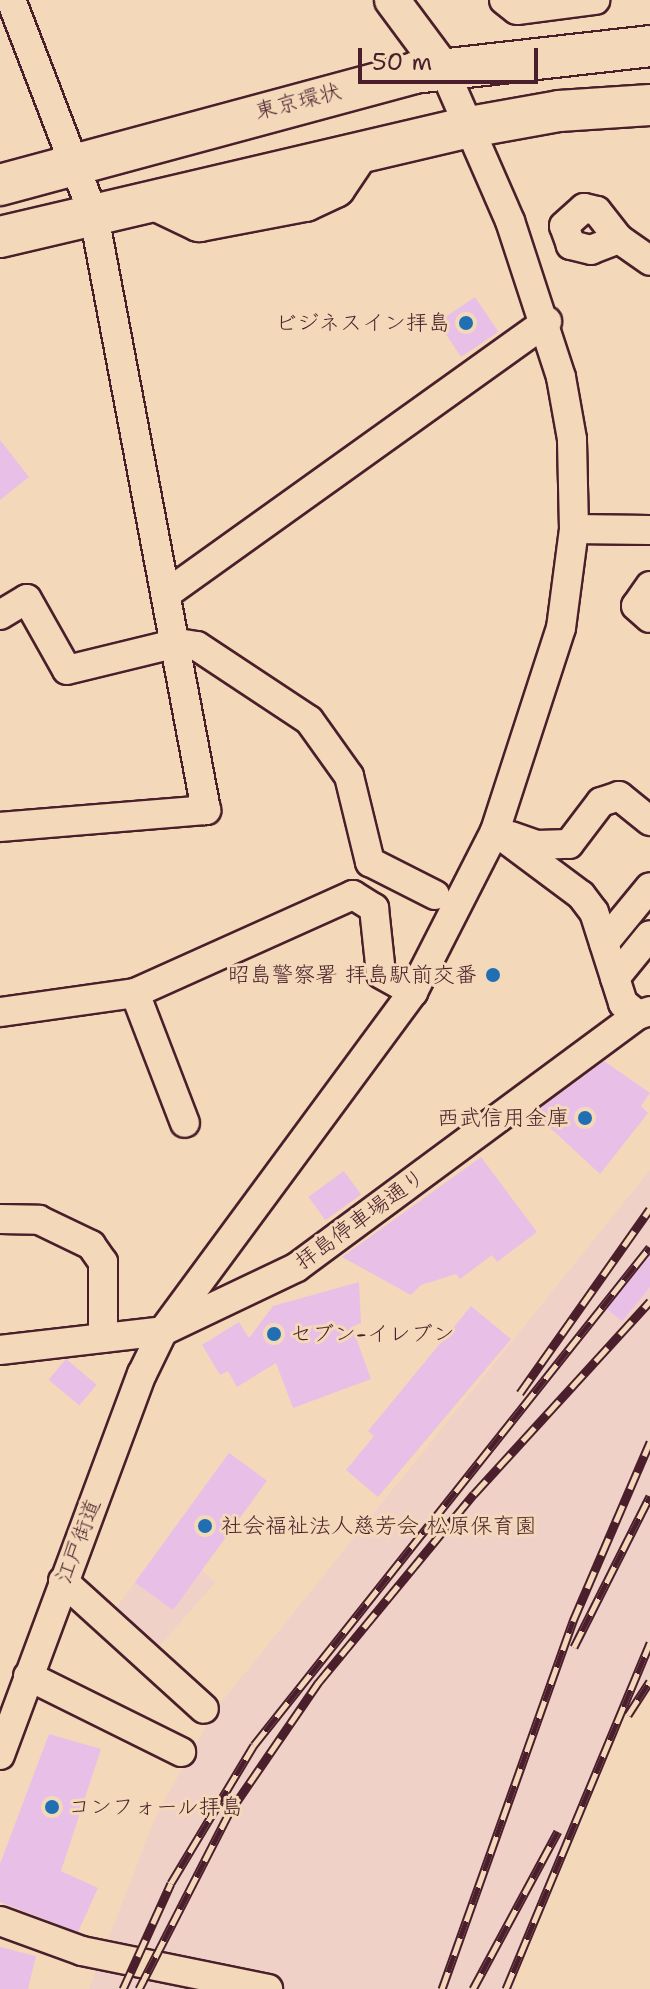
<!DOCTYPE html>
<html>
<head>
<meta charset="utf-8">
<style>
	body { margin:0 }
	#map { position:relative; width:650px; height:1989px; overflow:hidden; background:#f3d9ba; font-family:"Shantell Sans","Klee One",sans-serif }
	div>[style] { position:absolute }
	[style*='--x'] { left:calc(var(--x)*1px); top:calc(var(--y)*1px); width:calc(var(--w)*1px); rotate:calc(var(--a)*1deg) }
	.built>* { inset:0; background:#f0d1c7 }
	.building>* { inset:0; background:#e8bfe6; transform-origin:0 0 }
	.roads { filter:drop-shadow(2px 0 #4a1f2b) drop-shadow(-2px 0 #4a1f2b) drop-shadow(0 2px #4a1f2b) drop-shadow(0 -2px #4a1f2b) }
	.minor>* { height:28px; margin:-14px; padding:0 14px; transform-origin:14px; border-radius:14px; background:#f3d9ba }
	.major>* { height:34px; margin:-17px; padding:0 17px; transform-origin:17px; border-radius:17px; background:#f3d9ba }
	.highway>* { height:40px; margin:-20px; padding:0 20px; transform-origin:20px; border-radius:20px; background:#f3d9ba }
	.rail>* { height:9px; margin-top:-4.5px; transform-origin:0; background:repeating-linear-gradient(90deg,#f3d9ba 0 18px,#4a1f2b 0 36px); box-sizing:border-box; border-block:2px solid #4a1f2b }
	.dots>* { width:22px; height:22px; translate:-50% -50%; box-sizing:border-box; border:4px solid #f3d9ba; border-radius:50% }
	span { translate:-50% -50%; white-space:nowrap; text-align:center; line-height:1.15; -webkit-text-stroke:6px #f3d9ba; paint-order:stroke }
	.street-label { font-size:22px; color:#4a1f2b }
	.poi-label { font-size:22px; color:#4a1f2b }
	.right { translate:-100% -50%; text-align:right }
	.left { translate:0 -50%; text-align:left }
	.scale { position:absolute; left:358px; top:48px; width:180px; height:36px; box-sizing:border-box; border:4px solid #4a1f2b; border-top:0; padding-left:10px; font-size:24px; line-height:28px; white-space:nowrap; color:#4a1f2b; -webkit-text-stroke:6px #f3d9ba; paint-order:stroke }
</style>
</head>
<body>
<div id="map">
	<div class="built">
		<div style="clip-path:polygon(650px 1170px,650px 1678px,610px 1740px,521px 1947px,514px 1989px,89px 1989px,157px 1813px,216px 1709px)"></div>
		<div style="clip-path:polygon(229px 1453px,201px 1570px,216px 1582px,154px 1652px,114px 1611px)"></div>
	</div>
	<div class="building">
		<div style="left:475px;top:297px;width:42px;height:45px;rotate:56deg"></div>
		<div style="clip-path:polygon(0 440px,29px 477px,0 500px)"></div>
		<div style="clip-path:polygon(604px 1061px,650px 1093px,641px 1106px,648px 1113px,600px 1174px,534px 1113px)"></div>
		<div style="clip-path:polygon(481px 1157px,537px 1232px,497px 1262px,492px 1255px,460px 1279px,456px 1274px,421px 1285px,411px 1295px,342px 1257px)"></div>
		<div style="left:344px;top:1171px;width:29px;height:44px;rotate:54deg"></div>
		<div style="clip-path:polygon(650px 1255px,650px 1287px,622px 1321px,607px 1309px)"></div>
		<div style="clip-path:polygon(359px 1282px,361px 1323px,352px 1327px,371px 1379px,293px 1408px,276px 1363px,237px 1387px,228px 1371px,220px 1375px,202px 1345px,239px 1322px,249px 1338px,273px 1306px)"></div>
		<div style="clip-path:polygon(471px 1306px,511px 1339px,378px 1497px,346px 1470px,374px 1436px,368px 1431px)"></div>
		<div style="left:66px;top:1359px;width:40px;height:27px;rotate:40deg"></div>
		<div style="left:229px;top:1453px;width:47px;height:160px;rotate:36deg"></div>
		<div style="clip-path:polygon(49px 1734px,101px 1749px,61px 1871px,98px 1888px,78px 1932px,0 1902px,0 1864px)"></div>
		<div style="clip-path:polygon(0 1947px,36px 1956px,28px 1989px,0 1989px)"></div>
	</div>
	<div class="roads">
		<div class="minor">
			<div style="--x:504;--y:0;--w:16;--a:38"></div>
			<div style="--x:517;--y:10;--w:79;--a:-7.3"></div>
			<div style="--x:584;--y:208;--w:13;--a:13"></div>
			<div style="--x:597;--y:211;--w:36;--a:52"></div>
			<div style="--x:619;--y:239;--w:30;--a:159"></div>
			<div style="--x:591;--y:250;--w:21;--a:-166"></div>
			<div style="--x:571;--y:245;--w:20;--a:-110"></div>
			<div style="--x:564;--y:226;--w:27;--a:-42"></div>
			<div style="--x:619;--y:239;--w:38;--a:35"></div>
			<div style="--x:574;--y:529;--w:76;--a:0.8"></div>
			<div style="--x:650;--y:586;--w:24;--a:125"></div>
			<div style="--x:636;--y:606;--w:18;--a:41"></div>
			<div style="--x:169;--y:592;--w:465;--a:-35.6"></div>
			<div style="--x:0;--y:615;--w:31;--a:-31"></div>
			<div style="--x:27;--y:599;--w:81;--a:60.6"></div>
			<div style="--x:67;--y:670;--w:114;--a:-13.7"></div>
			<div style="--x:178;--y:643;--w:19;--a:9"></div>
			<div style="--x:197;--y:646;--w:134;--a:33.5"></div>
			<div style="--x:309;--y:720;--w:69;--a:54.5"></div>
			<div style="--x:349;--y:776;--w:89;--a:76.3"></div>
			<div style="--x:370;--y:862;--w:73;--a:26.9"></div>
			<div style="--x:0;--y:827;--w:207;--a:-4.7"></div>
			<div style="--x:206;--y:810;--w:604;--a:-100.68"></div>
			<div style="--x:94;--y:216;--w:231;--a:-111"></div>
			<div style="--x:495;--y:831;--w:107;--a:36.7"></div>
			<div style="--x:581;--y:895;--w:21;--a:53"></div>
			<div style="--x:594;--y:912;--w:96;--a:72.3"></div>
			<div style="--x:623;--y:1003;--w:19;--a:39"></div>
			<div style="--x:638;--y:1015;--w:13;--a:-18"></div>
			<div style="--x:511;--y:836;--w:28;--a:19"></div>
			<div style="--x:537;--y:845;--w:32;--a:-2"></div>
			<div style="--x:569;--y:844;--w:53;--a:-52.7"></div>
			<div style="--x:601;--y:802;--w:19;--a:-18"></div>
			<div style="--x:619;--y:796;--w:40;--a:39"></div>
			<div style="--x:604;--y:943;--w:72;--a:-50.6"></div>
			<div style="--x:615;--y:978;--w:55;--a:-50.9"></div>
			<div style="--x:135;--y:993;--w:139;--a:69"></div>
			<div style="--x:0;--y:1012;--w:136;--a:-8"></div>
			<div style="--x:135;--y:993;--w:239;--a:-24.2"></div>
			<div style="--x:353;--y:895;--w:25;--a:32"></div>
			<div style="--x:374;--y:908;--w:66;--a:83.9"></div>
			<div style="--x:381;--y:974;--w:37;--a:29"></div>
			<div style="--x:0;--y:1219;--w:39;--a:1"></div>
			<div style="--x:39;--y:1220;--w:58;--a:25.7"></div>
			<div style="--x:91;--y:1245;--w:21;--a:55"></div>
			<div style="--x:103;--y:1262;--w:76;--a:90"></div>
			<div style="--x:0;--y:1350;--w:164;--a:-6.6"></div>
			<div style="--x:163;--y:1331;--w:148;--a:-25.5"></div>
			<div style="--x:297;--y:1267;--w:424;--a:-36.5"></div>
			<div style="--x:63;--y:1581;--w:190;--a:42.2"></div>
			<div style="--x:28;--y:1676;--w:171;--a:26.4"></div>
			<div style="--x:0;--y:1755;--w:407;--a:-69.6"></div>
			<div style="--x:142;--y:1374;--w:48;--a:-64"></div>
			<div style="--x:163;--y:1331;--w:421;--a:-53.6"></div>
			<div style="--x:413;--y:992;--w:181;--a:-63"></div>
			<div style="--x:495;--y:831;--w:213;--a:-72"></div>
			<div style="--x:561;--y:628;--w:100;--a:-82.5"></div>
			<div style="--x:574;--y:529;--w:90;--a:-91.3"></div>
			<div style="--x:572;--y:439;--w:63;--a:-100.1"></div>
			<div style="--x:561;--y:377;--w:164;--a:-108.1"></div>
			<div style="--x:510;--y:221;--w:165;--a:-113.6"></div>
			<div style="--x:0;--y:1921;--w:87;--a:20.1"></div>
			<div style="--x:82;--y:1951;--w:190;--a:11.5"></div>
		</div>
		<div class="major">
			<div style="--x:392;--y:0;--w:87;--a:53.4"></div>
		</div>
		<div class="highway">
			<div style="--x:0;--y:185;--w:429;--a:-15.1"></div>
			<div style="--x:414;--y:73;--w:238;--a:-6.5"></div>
			<div style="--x:157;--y:201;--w:47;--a:25.5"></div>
			<div style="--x:199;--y:221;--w:108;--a:-10.7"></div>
			<div style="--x:305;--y:201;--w:33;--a:-25"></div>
			<div style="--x:335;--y:187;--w:40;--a:-56"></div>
			<div style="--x:0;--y:237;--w:483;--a:-13.2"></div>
			<div style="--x:470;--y:127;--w:90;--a:-10.2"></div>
			<div style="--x:559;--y:111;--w:91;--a:-3.8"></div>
		</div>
	</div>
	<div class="rail">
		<div style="--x:520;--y:1393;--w:225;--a:-54.8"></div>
		<div style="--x:574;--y:1647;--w:169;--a:-63.3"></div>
		<div style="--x:628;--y:1715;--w:40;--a:-57.1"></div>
		<div style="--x:123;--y:1989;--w:116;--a:-65.6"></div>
		<div style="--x:171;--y:1883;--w:161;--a:-59"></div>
		<div style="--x:254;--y:1745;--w:636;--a:-51.51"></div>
		<div style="--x:139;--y:1989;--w:198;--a:-62.9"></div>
		<div style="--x:229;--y:1813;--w:158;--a:-55.6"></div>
		<div style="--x:318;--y:1683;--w:245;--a:-50.5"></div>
		<div style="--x:474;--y:1494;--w:261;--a:-47.6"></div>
		<div style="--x:442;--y:1989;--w:391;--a:-70.4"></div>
		<div style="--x:573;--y:1621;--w:195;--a:-66.7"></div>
		<div style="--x:473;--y:1989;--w:179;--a:-61.7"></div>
		<div style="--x:506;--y:1989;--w:375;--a:-67.4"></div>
	</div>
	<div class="dots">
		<div style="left:466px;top:323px;background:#1f6fb2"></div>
		<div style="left:493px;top:975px;background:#1f6fb2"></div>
		<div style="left:585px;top:1118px;background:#1f6fb2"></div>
		<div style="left:274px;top:1334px;background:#1f6fb2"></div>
		<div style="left:205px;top:1526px;background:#1f6fb2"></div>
		<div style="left:52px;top:1807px;background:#1f6fb2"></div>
	</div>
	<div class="street-label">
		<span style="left:298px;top:101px;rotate:-14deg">東京環状</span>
		<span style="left:360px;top:1219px;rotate:-36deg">拝島停車場通り</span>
		<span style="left:78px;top:1541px;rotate:-69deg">江戸街道</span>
	</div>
	<div class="poi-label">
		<span class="right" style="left:450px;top:323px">ビジネスイン拝島</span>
		<span class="right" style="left:477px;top:975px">昭島警察署 拝島駅前交番</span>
		<span class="right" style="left:569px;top:1118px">西武信用金庫</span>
		<span class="left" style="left:290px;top:1334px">セブン-イレブン</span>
		<span class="left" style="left:221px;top:1526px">社会福祉法人慈芳会 松原保育園</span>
		<span class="left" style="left:68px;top:1807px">コンフォール拝島</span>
	</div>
	<div class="scale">50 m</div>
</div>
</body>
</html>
